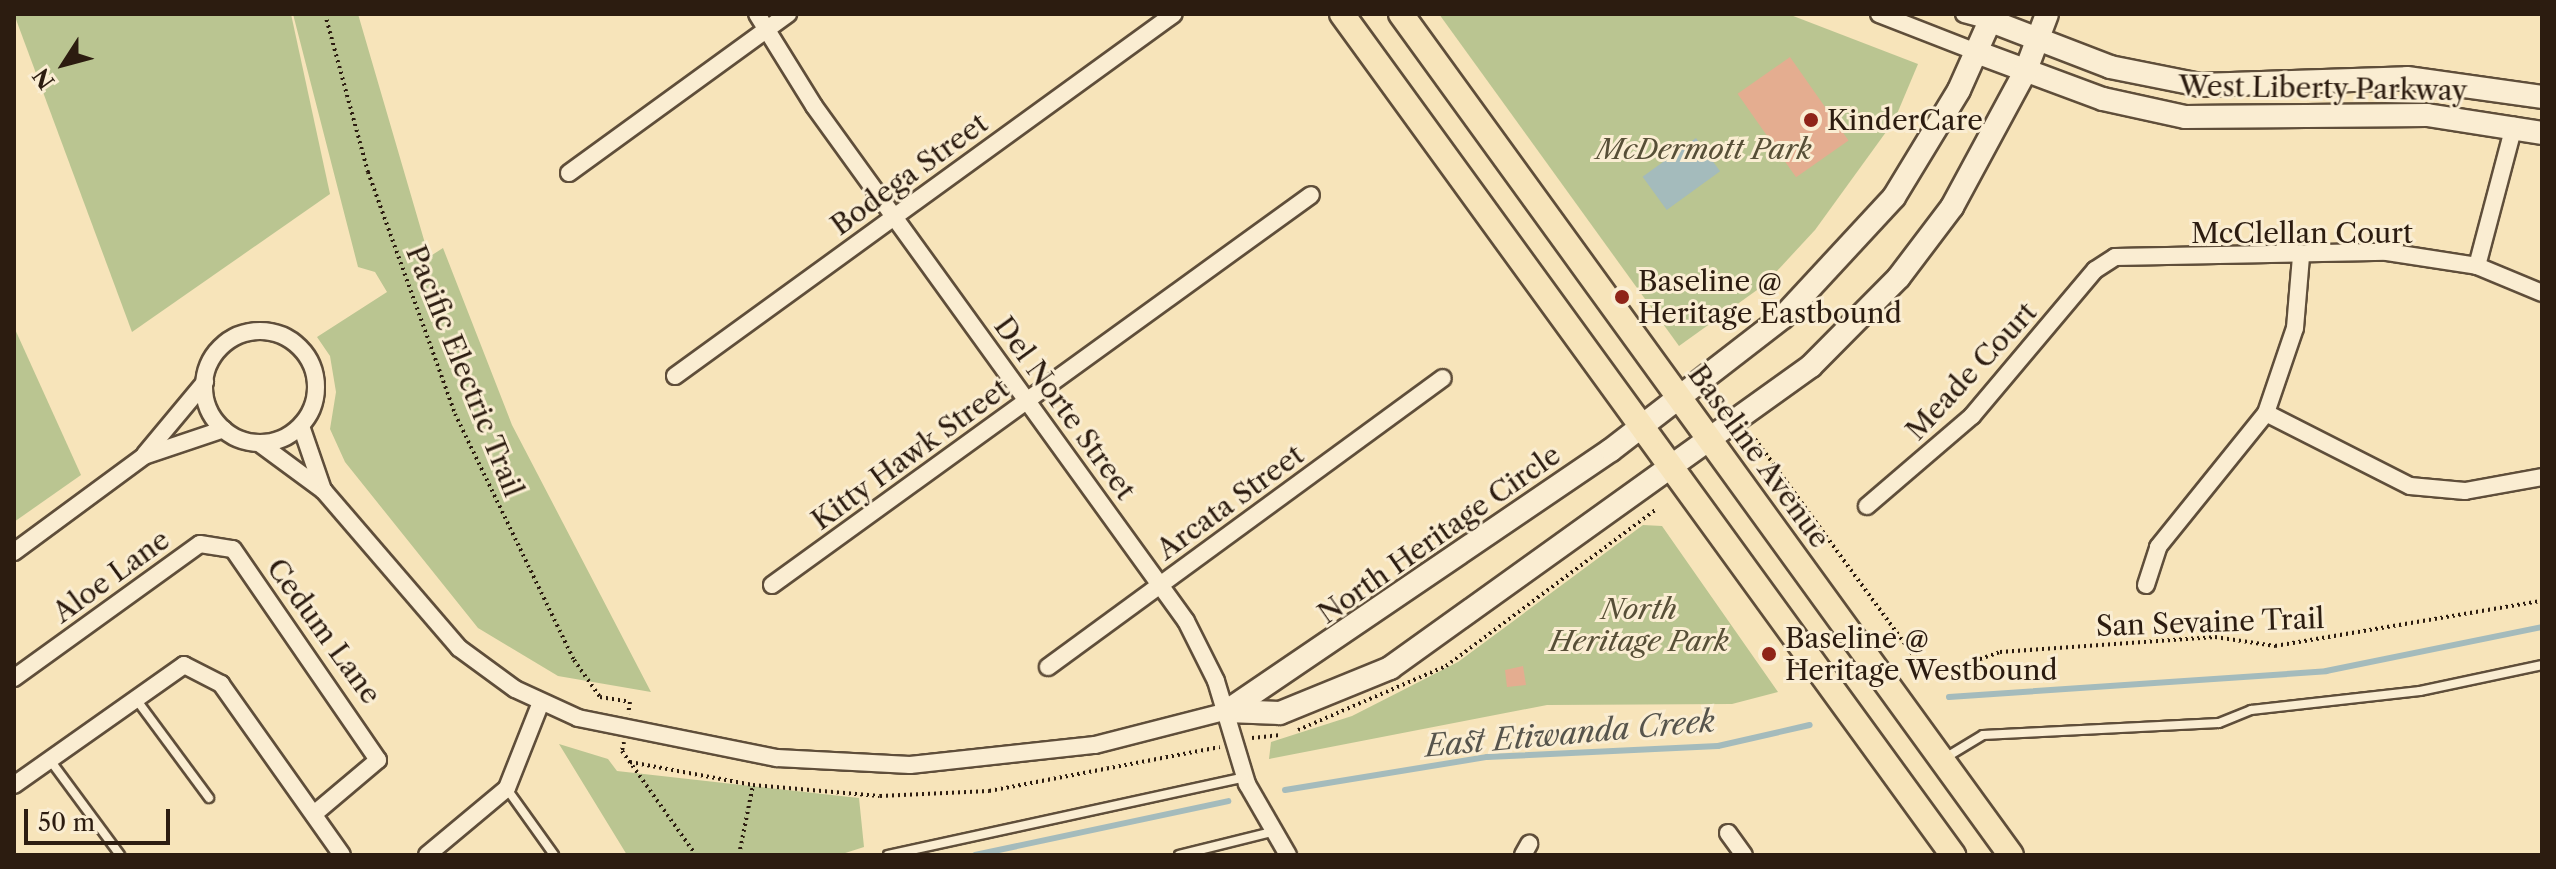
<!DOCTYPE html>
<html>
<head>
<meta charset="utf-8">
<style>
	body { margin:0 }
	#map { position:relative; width:2556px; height:869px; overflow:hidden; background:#f7e4ba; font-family:"Libre Caslon Text",serif }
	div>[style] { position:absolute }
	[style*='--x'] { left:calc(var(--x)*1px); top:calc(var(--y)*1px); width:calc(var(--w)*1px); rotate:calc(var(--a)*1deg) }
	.green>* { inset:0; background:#bac591 }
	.water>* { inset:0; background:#a4bbbc; transform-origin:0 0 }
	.stream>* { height:6px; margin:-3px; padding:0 3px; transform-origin:3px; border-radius:3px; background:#a4bbbc }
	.building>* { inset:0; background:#e4ad90; transform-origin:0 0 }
	.path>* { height:4px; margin-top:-2px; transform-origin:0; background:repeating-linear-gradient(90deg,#2c1c10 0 2px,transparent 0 6px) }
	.roads { filter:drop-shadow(2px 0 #5f4e3a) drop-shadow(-2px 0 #5f4e3a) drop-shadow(0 2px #5f4e3a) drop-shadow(0 -2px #5f4e3a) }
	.lane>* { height:8px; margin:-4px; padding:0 4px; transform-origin:4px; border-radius:4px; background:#faedd2 }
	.street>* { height:16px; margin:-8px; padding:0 8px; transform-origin:8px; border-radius:8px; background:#faedd2 }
	.street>.ring { margin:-8px; padding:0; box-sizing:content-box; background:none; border:16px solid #faedd2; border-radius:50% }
	.secondary>* { height:22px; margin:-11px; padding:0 11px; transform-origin:11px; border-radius:11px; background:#faedd2 }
	.primary>* { height:24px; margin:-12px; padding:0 12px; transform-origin:12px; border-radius:12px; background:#f7e4ba }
	.dots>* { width:22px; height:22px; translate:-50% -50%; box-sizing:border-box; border:4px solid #faedd2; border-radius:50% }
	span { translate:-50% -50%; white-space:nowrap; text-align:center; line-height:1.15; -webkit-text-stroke:6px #faedd2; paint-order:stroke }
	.street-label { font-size:28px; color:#2c1c10 }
	.poi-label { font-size:28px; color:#2c1c10 }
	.left { translate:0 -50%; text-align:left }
	.park-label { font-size:28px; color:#574f37; font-style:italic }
	.water-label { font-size:30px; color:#56544c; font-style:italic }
	.frame { position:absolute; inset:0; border:16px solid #2c1c10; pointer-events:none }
	.north { position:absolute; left:24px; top:24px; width:80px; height:80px; -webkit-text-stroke:6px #faedd2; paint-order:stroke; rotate:234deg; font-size:22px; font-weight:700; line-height:32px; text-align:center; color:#2c1c10 }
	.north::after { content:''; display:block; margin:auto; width:28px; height:36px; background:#2c1c10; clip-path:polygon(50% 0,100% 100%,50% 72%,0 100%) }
	.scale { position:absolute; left:24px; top:809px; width:146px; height:36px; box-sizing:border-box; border:4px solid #2c1c10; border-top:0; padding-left:10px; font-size:24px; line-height:28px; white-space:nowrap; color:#2c1c10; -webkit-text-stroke:6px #faedd2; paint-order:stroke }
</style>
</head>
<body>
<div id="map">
	<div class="green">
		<div style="clip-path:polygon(14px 14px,291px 14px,330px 194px,132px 332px)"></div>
		<div style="clip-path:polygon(293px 14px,358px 14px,429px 257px,443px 248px,512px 425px,651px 692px,558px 676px,478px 628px,345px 462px,330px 429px,336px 392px,330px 356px,317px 337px,387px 292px,375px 272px,358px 267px)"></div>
		<div style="clip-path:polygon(1439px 14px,1788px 14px,1918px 64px,1894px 121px,1815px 230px,1764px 285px,1679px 346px)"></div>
		<div style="clip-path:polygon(14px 327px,81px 475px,14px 522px)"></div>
		<div style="clip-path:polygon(1643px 525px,1662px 526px,1778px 692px,1732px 704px,1547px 705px,1269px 759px,1271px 742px,1352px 716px,1458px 662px)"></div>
		<div style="clip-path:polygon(559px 744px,608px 759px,617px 771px,859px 798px,864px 847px,839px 855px,627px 855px)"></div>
	</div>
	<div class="water">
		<div style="left:1696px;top:138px;width:41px;height:66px;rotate:54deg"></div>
	</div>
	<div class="stream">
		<div style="--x:1949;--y:697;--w:378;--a:-3.9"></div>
		<div style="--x:2326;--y:671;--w:220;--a:-11.5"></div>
		<div style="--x:1285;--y:790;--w:205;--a:-9.3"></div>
		<div style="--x:1487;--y:757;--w:231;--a:-2.7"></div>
		<div style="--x:1718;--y:746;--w:94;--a:-12.9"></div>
		<div style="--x:975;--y:855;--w:259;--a:-12"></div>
	</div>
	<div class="building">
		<div style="left:1790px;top:57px;width:102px;height:64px;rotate:55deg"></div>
		<div style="clip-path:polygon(1523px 666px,1526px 685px,1507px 687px,1505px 670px)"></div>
	</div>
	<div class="path">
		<div style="--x:325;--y:14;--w:164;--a:74.8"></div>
		<div style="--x:368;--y:172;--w:257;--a:70.2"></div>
		<div style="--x:455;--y:414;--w:273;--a:64.2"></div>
		<div style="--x:574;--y:660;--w:45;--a:54.9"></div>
		<div style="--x:600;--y:697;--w:30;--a:9"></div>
		<div style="--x:630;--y:702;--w:12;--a:99"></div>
		<div style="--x:1755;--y:439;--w:295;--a:53.8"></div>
		<div style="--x:1929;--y:677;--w:75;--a:-19.4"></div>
		<div style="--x:2000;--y:652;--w:216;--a:-4"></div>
		<div style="--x:2215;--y:637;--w:61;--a:8.5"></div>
		<div style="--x:2275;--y:646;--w:271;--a:-9.6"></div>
		<div style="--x:1298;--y:730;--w:161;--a:-23.4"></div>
		<div style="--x:1446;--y:666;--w:261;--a:-36.7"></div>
		<div style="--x:1252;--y:738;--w:30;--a:-6"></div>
		<div style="--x:624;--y:742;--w:9;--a:103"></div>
		<div style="--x:622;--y:751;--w:128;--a:54.6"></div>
		<div style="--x:630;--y:762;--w:125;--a:10.6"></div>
		<div style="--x:753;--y:785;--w:127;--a:5"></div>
		<div style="--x:880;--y:796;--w:109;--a:-2.6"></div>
		<div style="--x:989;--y:791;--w:235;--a:-10.8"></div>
		<div style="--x:739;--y:855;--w:71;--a:-78.7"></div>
	</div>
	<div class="roads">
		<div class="lane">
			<div style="--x:136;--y:699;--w:123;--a:53.6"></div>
			<div style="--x:1945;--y:758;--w:44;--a:-31.2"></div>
			<div style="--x:1983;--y:735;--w:236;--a:-2.9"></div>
			<div style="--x:2219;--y:723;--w:35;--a:-22"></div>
			<div style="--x:2251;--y:710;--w:170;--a:-6.4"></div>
			<div style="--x:2420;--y:691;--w:125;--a:-12"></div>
			<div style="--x:50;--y:760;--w:118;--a:53.6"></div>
			<div style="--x:507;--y:789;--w:81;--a:54.5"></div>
			<div style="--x:888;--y:855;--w:365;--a:-12.3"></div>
			<div style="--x:1179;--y:855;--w:96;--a:-13.9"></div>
		</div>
		<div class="street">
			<div style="--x:757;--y:14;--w:108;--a:58.2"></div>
			<div style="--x:814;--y:106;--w:635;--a:54.16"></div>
			<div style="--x:1186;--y:621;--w:67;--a:63.4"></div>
			<div style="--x:1216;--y:681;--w:108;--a:73.2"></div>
			<div style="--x:1247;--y:784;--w:82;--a:60"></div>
			<div style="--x:1879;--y:14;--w:107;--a:21.3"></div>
			<div style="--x:1964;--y:14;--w:28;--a:15"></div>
			<div style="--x:569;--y:173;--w:271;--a:-36"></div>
			<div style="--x:2477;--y:266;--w:145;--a:-75.2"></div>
			<div class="ring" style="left:204px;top:331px;width:96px;height:96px"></div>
			<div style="--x:675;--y:376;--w:616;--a:-35.96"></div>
			<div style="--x:2266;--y:413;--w:161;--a:26.9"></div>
			<div style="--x:2410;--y:486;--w:55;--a:5.2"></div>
			<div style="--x:2465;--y:491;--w:78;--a:-10.3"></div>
			<div style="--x:301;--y:426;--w:68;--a:71"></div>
			<div style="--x:259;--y:443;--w:81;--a:36.4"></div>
			<div style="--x:324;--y:491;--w:207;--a:49.3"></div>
			<div style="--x:459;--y:648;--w:69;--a:36.2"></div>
			<div style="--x:515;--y:689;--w:69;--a:24.7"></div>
			<div style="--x:578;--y:718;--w:203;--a:11.4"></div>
			<div style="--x:777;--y:758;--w:133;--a:3"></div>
			<div style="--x:910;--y:765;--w:186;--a:-6.2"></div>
			<div style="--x:1095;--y:745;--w:136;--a:-14.4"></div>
			<div style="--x:145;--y:454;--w:94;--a:-50.2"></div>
			<div style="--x:1867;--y:506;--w:138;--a:-40.6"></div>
			<div style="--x:1972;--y:416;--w:191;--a:-49.9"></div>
			<div style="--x:2095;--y:270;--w:24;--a:-33"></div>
			<div style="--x:2115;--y:257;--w:272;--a:-1.1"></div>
			<div style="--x:2387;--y:252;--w:91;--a:8.8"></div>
			<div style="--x:2477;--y:266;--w:70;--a:22.6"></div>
			<div style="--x:14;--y:552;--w:162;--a:-36.4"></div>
			<div style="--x:144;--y:456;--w:84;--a:-18.6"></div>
			<div style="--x:772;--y:585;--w:665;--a:-35.89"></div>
			<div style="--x:2146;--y:585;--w:40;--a:-72"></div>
			<div style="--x:2158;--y:547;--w:172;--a:-51.1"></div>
			<div style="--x:2266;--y:413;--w:90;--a:-71.2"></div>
			<div style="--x:2295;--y:328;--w:71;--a:-85.2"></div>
			<div style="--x:1048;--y:667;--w:489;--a:-36.2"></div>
			<div style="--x:14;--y:678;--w:229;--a:-35.8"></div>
			<div style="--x:200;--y:544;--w:33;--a:9"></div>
			<div style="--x:233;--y:549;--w:256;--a:55.5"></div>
			<div style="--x:378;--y:760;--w:84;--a:139.8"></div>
			<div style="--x:14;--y:785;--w:208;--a:-35.2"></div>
			<div style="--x:184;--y:665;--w:42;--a:27.2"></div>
			<div style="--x:221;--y:684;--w:209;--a:54.7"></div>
			<div style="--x:1728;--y:833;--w:27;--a:54"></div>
			<div style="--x:427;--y:855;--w:104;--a:-39.9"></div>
			<div style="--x:507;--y:788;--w:92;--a:-68.4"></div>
			<div style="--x:1523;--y:855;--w:13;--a:-61"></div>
		</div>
		<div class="secondary">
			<div style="--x:1991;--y:21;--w:128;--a:21.1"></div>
			<div style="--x:2110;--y:67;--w:92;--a:11.3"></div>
			<div style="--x:2200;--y:85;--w:207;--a:-1.9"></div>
			<div style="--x:2407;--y:78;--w:136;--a:8"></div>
			<div style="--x:1979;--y:53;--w:132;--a:20.4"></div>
			<div style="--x:2103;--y:99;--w:84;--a:12.4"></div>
			<div style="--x:2185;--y:117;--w:242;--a:-0.5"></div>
			<div style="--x:2427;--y:115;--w:116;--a:8.9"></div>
			<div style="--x:1227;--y:711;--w:53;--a:2.2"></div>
			<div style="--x:1280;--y:713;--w:119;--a:-22.2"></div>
			<div style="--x:1390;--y:668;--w:518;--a:-35.65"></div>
			<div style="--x:1811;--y:366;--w:125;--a:-45.3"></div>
			<div style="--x:1899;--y:277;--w:88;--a:-52.9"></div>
			<div style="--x:1952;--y:207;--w:156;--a:-61.6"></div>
			<div style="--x:2026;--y:70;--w:60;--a:-69.4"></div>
			<div style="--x:1227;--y:711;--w:464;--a:-34.2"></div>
			<div style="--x:1611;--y:450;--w:217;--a:-37.7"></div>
			<div style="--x:1783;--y:317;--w:163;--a:-47.2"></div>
			<div style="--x:1894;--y:197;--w:125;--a:-58.7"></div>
			<div style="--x:1959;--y:90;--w:83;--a:-65.9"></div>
		</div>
		<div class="primary">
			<div style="--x:1342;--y:14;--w:1040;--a:54"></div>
			<div style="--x:1401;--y:14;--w:1039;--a:54.05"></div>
		</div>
	</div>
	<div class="dots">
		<div style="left:1811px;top:120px;background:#8f2418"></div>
		<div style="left:1622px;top:297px;background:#8f2418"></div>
		<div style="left:1769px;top:654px;background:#8f2418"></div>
	</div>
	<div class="street-label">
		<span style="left:2323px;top:88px;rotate:1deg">West Liberty Parkway</span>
		<span style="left:909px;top:174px;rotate:-36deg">Bodega Street</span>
		<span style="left:2302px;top:233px">McClellan Court</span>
		<span style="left:465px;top:371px;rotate:68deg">Pacific Electric Trail</span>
		<span style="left:1971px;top:371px;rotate:-47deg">Meade Court</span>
		<span style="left:1065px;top:408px;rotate:54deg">Del Norte Street</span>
		<span style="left:910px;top:454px;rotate:-36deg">Kitty Hawk Street</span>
		<span style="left:1759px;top:456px;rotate:54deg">Baseline Avenue</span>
		<span style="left:1230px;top:502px;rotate:-36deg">Arcata Street</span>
		<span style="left:1439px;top:534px;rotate:-35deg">North Heritage Circle</span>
		<span style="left:111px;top:576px;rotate:-36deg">Aloe Lane</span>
		<span style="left:2210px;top:622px;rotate:-2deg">San Sevaine Trail</span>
		<span style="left:324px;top:631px;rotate:54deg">Cedum Lane</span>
	</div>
	<div class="poi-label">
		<span class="left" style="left:1827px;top:120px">KinderCare</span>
		<span class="left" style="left:1638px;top:297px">Baseline @<br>Heritage Eastbound</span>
		<span class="left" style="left:1785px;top:654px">Baseline @<br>Heritage Westbound</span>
	</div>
	<div class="park-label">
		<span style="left:1704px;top:149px">McDermott Park</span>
		<span style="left:1639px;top:625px">North<br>Heritage Park</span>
	</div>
	<div class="water-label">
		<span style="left:1570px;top:734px;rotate:-5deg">East Etiwanda Creek</span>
	</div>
	<div class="frame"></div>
	<div class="north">N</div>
	<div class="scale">50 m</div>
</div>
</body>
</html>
